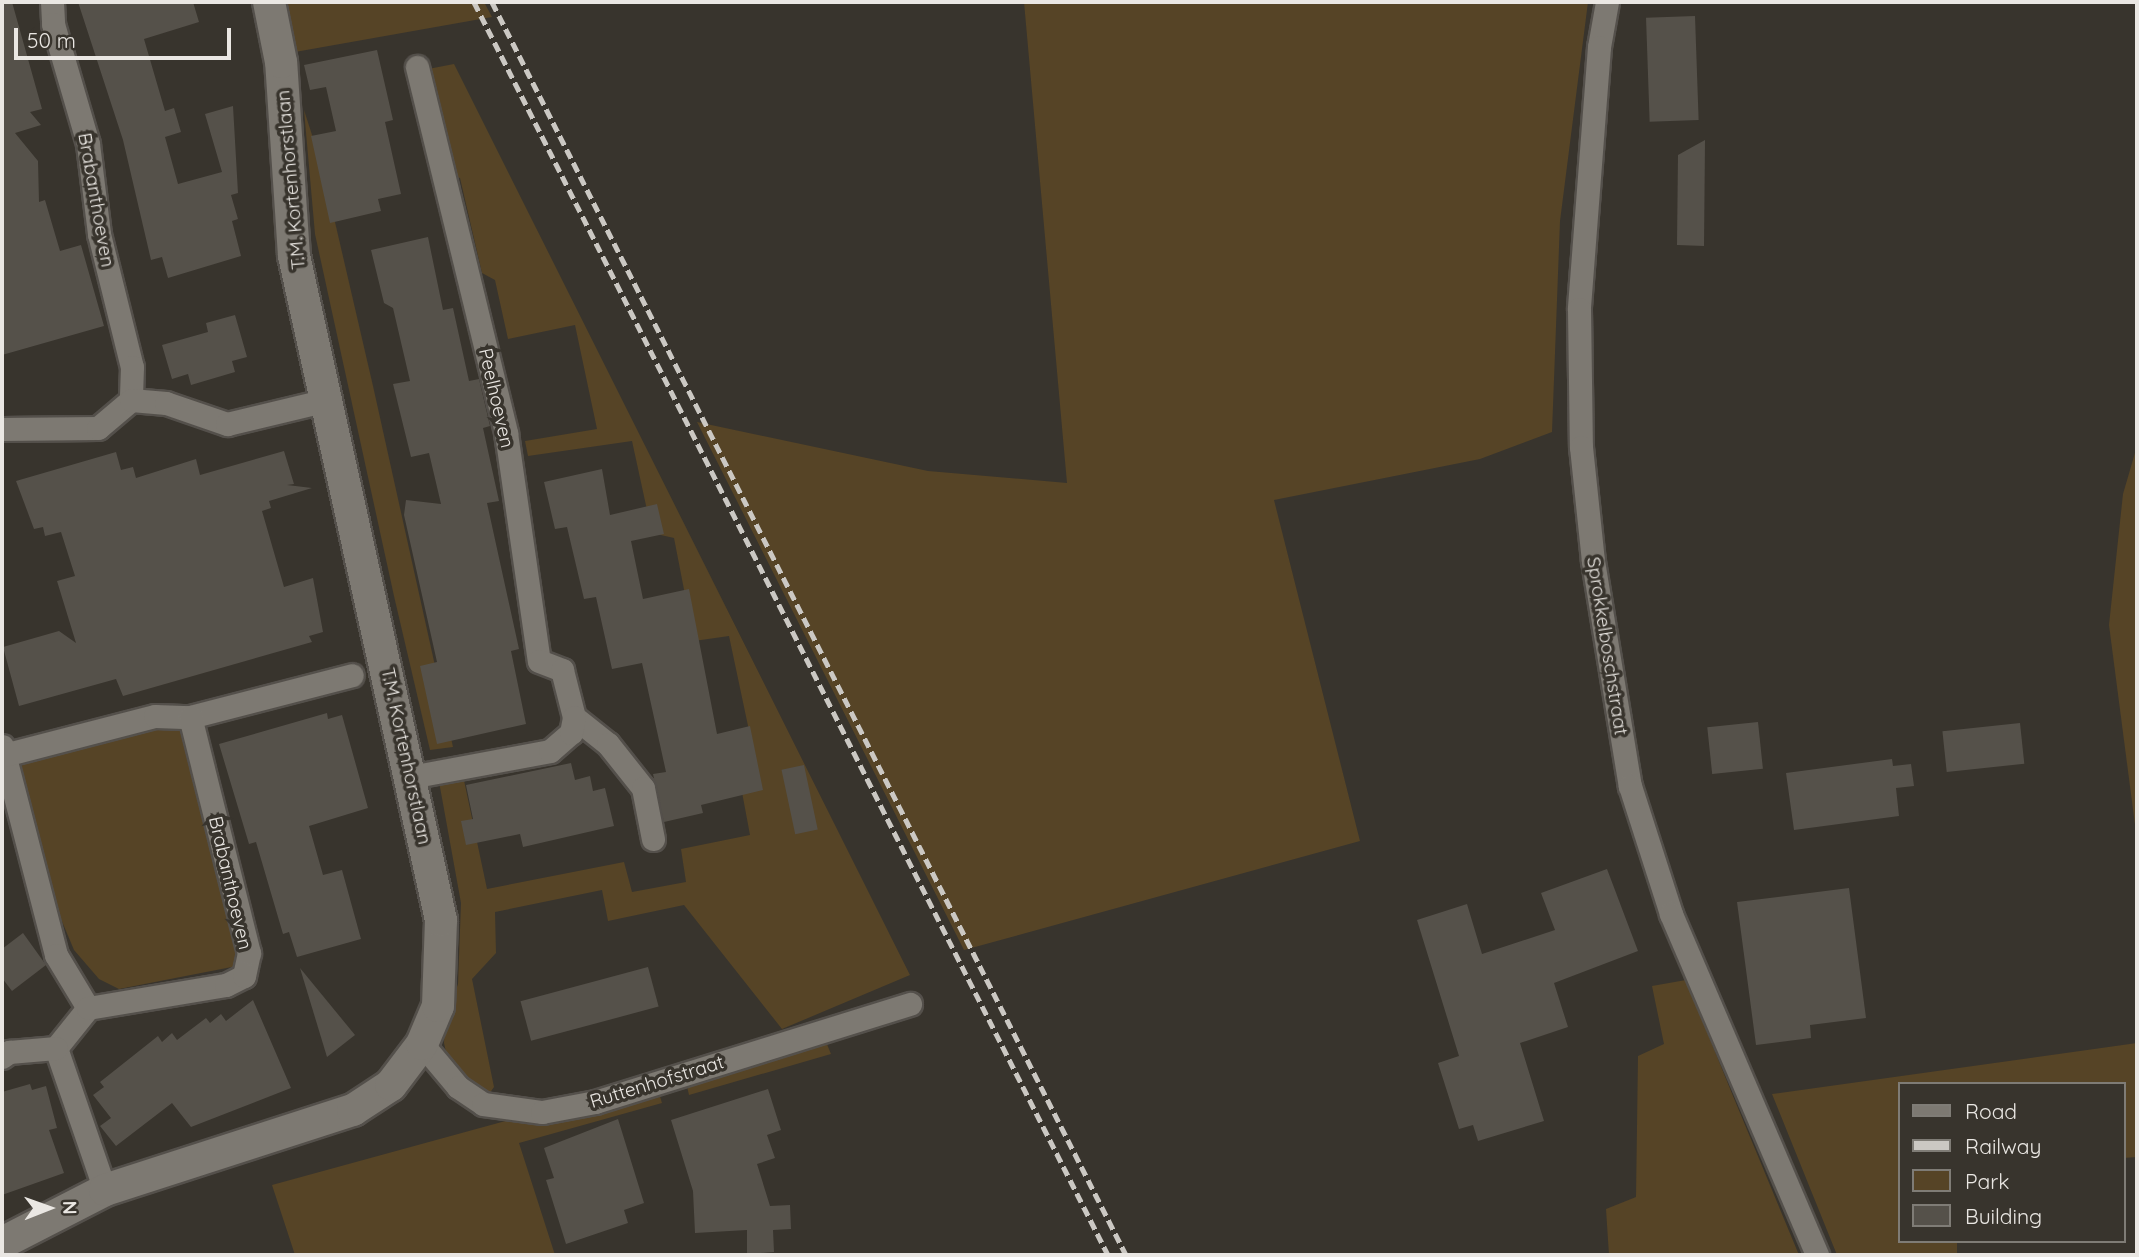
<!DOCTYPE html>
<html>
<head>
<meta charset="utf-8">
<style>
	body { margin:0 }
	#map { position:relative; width:2139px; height:1257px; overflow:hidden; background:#38342d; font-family:Quicksand,sans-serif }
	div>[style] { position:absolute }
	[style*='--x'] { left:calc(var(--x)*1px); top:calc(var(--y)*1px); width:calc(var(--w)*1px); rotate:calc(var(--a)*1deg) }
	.green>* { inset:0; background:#564426 }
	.building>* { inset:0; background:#55514a; transform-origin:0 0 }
	.roads { filter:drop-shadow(2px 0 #54504b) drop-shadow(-2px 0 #54504b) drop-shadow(0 2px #54504b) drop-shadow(0 -2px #54504b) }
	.street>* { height:23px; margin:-11.5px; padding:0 11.5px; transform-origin:11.5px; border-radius:11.5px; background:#7d7972 }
	.secondary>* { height:32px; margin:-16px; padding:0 16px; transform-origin:16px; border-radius:16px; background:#7d7972 }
	.rail>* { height:5px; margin-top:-2.5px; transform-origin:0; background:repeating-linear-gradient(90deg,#cbc8c3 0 10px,transparent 0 15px) }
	span { translate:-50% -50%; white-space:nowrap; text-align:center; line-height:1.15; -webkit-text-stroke:7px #38342d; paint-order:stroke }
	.street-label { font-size:19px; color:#eae7e3 }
	.frame { position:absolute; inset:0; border:4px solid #eae7e3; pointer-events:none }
	.legend { position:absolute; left:1898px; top:1082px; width:228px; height:161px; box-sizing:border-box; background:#38342d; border:2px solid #7f7c76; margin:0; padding:9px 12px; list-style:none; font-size:21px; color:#eae7e3 }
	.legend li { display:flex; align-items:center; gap:14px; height:35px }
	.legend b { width:35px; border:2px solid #7f7c76 }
	.north { position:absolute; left:14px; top:1173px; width:70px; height:70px; -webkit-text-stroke:5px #38342d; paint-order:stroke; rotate:89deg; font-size:19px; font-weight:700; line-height:28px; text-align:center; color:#eae7e3 }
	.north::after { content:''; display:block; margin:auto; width:24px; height:32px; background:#eae7e3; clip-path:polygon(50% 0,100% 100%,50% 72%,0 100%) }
	.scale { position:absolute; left:14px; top:28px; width:217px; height:32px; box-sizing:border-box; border:4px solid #eae7e3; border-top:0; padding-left:9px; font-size:21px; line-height:24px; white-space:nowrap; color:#eae7e3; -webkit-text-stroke:5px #38342d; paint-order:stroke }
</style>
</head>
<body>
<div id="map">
	<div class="green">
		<div style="clip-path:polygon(285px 2px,484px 2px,492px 17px,295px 52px)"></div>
		<div style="clip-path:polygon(1024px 2px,1588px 2px,1560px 221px,1552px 432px,1480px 459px,1274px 500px,1360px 841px,964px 950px,697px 422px,928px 471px,1067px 483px)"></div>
		<div style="clip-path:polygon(454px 64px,910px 975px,782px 1029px,684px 905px,608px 921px,602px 890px,495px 912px,496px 953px,472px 979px,494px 1087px,489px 1094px,477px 1091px,450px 1070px,444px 1043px,445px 1022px,458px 984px,461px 903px,438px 776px,462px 771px,487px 889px,624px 862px,632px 892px,686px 882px,681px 849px,750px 835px,733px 744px,751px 740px,729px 636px,694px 641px,674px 538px,652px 533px,632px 441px,528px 456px,525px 441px,597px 429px,575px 325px,508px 339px,495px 280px,482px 273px,460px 178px,449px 175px,423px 70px)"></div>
		<div style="clip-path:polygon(304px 110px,322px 166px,373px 386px,453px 747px,430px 750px,394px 596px,315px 234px)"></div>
		<div style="clip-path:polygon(2137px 446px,2137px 840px,2109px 625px,2123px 494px)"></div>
		<div style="clip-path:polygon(189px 721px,244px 938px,237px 966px,119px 989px,99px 979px,74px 950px,61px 919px,20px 767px,36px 756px)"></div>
		<div style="clip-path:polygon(1686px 980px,1733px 1096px,1799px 1255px,1609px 1255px,1606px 1209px,1636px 1197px,1638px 1056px,1664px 1044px,1652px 986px)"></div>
		<div style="clip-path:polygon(824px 1037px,831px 1054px,689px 1095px,684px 1073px)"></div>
		<div style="clip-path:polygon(2137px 1043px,2137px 1157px,2123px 1158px,2123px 1084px,1899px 1084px,1899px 1241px,1957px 1241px,1957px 1255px,1837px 1255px,1772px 1094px)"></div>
		<div style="clip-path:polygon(655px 1080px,662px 1103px,519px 1143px,555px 1255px,295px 1255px,272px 1185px)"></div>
	</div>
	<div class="building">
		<div style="clip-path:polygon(2px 2px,12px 2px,42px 109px,30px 112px,41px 125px,15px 133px,38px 161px,39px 202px,45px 200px,60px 251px,81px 245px,104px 326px,2px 355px)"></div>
		<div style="clip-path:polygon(78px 2px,193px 2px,199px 22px,144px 39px,165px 111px,174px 108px,181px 132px,165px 137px,178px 184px,222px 172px,205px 114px,233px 106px,238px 193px,231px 195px,238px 219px,232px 221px,241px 256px,168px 278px,162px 257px,151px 260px,123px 140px)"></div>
		<div style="left:1695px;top:16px;width:104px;height:49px;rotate:88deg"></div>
		<div style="clip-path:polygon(377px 50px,393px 120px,385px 122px,401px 194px,378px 199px,381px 211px,330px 223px,311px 136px,336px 131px,326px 87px,310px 90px,304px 65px)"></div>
		<div style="clip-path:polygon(1705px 140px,1704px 246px,1677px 245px,1678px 155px)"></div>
		<div style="clip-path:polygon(428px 237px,443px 310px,453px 308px,469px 381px,479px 379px,490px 426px,483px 428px,499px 501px,487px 503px,519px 649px,511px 651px,526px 724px,437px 744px,420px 666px,437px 662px,404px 515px,406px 500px,441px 504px,429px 453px,411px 457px,393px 384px,410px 381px,393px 308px,384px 303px,371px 250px)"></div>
		<div style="clip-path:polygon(235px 315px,247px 357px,232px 361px,235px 372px,191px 385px,188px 374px,172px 379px,162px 345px,208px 332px,206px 323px)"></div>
		<div style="clip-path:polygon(284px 451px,294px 484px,287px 485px,312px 488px,269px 501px,271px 508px,262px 511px,284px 587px,313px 578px,323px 632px,309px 636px,312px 642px,123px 696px,116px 679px,19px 706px,3px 647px,59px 631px,76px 643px,57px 581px,75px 576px,61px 532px,45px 536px,43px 527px,34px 529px,16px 481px,116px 452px,121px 470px,133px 467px,136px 478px,196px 459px,200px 475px)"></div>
		<div style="clip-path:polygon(602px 469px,610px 515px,657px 504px,664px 534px,631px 541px,643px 599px,689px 589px,717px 734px,750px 726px,763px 790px,701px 805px,703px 813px,664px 822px,653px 774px,666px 772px,642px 663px,612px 669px,596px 597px,584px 599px,567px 527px,555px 529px,544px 482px)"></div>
		<div style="clip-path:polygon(327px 713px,328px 719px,342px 715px,368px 808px,309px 826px,323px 875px,342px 870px,361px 939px,297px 957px,289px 932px,283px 934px,256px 842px,249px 844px,219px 744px)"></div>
		<div style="left:1758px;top:722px;width:47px;height:51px;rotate:84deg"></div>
		<div style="left:2020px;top:723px;width:41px;height:78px;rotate:84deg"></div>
		<div style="clip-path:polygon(1892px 759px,1893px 766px,1911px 764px,1914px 786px,1896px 788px,1899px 816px,1794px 830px,1786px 773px)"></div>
		<div style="clip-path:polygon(571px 763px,575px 780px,590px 776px,593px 791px,605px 788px,614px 826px,523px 847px,520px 834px,466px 845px,461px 821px,473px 819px,466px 785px)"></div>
		<div style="left:804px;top:765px;width:66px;height:23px;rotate:78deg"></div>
		<div style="clip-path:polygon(1607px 869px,1638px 951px,1554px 983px,1568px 1027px,1520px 1043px,1544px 1121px,1478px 1141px,1473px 1125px,1459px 1129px,1438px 1063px,1459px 1056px,1417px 920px,1467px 904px,1482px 954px,1555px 930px,1541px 893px)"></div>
		<div style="clip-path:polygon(1849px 888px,1866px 1018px,1810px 1025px,1811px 1038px,1756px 1045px,1737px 902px)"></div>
		<div style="clip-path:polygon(23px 933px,46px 965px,12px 991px,2px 978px,2px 949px)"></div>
		<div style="left:648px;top:967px;width:41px;height:132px;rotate:75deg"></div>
		<div style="clip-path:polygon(300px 968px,355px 1035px,327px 1057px)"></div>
		<div style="clip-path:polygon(253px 1000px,291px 1088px,191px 1127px,172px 1103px,116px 1146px,100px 1126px,111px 1118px,93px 1095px,104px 1087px,100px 1082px,158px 1036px,162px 1042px,172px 1033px,177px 1040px,206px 1018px,210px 1023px,221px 1014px,226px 1021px)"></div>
		<div style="clip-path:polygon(30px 1084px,32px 1090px,46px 1086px,57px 1128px,49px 1130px,64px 1173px,2px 1195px,2px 1092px)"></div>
		<div style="clip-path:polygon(768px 1089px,781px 1130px,767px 1135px,775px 1158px,757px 1164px,770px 1206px,790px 1205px,791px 1229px,773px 1230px,774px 1252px,747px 1254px,747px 1230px,695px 1233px,693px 1191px,671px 1120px)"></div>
		<div style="clip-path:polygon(618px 1119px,644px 1203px,624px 1210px,628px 1223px,566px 1244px,546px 1180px,554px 1178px,544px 1148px)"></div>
	</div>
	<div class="roads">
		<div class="street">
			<div style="--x:52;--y:2;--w:22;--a:87"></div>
			<div style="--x:53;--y:24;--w:125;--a:73.7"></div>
			<div style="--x:88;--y:144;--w:91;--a:83"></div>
			<div style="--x:99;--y:234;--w:137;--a:76.1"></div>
			<div style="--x:132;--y:367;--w:33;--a:92"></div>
			<div style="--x:1607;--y:2;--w:46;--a:100.1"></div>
			<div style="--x:1599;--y:47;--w:263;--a:94.4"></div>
			<div style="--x:1579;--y:309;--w:138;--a:89.2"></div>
			<div style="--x:1581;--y:447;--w:115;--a:84"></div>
			<div style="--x:1593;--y:561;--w:228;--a:80.7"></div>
			<div style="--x:1630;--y:786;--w:134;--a:72.2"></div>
			<div style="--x:1671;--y:914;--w:371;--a:66.8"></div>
			<div style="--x:417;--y:67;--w:377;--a:76.3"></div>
			<div style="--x:506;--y:433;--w:230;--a:81.8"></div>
			<div style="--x:539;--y:661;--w:25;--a:21"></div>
			<div style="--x:562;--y:670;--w:49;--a:75.7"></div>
			<div style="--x:574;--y:717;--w:43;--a:38.5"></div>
			<div style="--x:608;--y:744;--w:56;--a:51.5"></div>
			<div style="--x:643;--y:788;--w:52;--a:78.9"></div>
			<div style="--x:2;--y:429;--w:96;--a:-0.6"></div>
			<div style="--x:98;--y:428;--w:43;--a:-40.3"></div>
			<div style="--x:131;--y:400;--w:35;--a:5"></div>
			<div style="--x:166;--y:403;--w:65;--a:19"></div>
			<div style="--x:227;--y:424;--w:103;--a:-13.5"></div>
			<div style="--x:2;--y:746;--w:216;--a:75.5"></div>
			<div style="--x:56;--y:955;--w:62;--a:58.9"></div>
			<div style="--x:88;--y:1008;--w:51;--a:128.7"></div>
			<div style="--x:56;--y:1048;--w:150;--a:71"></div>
			<div style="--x:4;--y:755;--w:156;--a:-14.5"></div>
			<div style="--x:155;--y:716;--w:35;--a:2"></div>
			<div style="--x:190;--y:717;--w:167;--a:-14.5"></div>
			<div style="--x:410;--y:777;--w:142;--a:-10.5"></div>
			<div style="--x:550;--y:751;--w:28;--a:-41"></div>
			<div style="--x:571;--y:733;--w:16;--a:-79"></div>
			<div style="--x:88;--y:1008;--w:140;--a:-9.5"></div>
			<div style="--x:226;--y:985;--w:20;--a:-27"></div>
			<div style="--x:244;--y:976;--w:24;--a:-78"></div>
			<div style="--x:249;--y:953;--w:243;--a:-104"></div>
			<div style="--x:422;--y:1044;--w:56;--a:50.1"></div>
			<div style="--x:458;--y:1087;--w:30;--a:34"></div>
			<div style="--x:483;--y:1104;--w:60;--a:7.7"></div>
			<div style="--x:542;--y:1112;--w:54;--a:-10.7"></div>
			<div style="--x:595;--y:1102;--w:330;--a:-17.3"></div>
			<div style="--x:2;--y:1057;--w:9;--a:-36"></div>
			<div style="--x:9;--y:1052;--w:47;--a:-4.9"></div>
		</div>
		<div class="secondary">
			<div style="--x:2;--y:1243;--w:116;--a:-27.2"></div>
			<div style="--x:105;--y:1190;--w:261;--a:-17.9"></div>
			<div style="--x:353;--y:1110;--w:45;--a:-33.3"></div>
			<div style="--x:391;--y:1085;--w:51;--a:-52.9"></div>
			<div style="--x:422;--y:1044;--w:41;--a:-67.2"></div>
			<div style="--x:438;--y:1006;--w:86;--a:-88"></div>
			<div style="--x:441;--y:920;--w:680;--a:-102.48"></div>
			<div style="--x:294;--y:256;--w:194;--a:-93.8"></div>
			<div style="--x:281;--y:62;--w:61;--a:-101.3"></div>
		</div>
	</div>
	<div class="rail">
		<div style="--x:474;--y:2;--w:1404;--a:63.16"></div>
		<div style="--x:492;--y:2;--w:1404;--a:63.16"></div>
	</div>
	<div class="street-label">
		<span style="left:291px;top:180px;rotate:-95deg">T.M. Kortenhorstlaan</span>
		<span style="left:96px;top:200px;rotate:80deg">Brabanthoeven</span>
		<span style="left:496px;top:398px;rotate:77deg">Peelhoeven</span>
		<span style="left:1607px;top:646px;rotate:81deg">Sprokkelboschstraat</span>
		<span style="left:406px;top:756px;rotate:78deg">T.M. Kortenhorstlaan</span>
		<span style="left:230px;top:883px;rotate:77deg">Brabanthoeven</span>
		<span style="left:657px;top:1082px;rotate:-17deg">Ruttenhofstraat</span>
	</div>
	<div class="frame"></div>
	<ul class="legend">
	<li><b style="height:9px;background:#7d7972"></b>Road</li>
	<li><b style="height:9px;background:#cbc8c3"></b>Railway</li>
	<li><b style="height:19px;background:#564426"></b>Park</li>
	<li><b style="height:19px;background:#55514a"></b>Building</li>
	</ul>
	<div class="north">N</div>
	<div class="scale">50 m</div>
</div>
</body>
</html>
